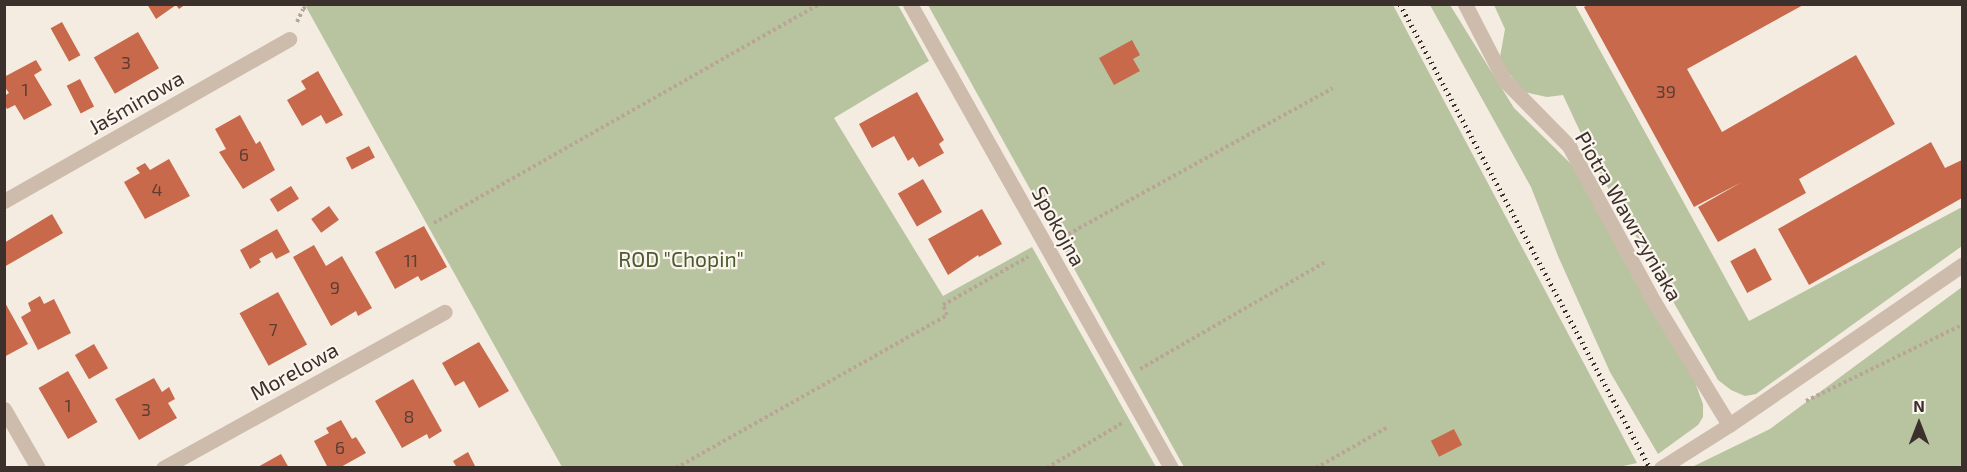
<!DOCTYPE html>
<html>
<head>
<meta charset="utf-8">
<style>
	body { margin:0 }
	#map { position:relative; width:1967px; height:472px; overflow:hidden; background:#f4ebe1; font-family:"Exo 2",sans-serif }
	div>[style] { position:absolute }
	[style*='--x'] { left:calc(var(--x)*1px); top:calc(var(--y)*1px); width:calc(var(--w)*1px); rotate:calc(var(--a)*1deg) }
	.green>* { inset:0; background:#b8c4a0 }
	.building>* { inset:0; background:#c8694b; transform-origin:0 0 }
	.path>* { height:4px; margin-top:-2px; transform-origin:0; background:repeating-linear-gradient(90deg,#b9a596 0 3px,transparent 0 6px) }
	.minor>* { height:15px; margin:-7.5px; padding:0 7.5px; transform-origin:7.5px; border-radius:7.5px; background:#cdbbac }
	.rail>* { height:4.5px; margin-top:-2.25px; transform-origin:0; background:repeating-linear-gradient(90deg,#3b302b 0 1.5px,transparent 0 6px) }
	span { translate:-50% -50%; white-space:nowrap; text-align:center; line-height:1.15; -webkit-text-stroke:4.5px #fbf5ee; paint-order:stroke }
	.number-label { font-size:18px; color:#5e3e33 }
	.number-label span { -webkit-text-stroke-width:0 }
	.street-label { font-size:21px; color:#3b302b }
	.park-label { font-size:21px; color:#4a5a2e }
	.frame { position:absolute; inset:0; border:6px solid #3b302b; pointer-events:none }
	.north { position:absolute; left:1889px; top:394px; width:60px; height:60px; -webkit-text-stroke:4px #fbf5ee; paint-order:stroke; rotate:0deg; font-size:16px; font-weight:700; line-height:24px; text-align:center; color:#3b302b }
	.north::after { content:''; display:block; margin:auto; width:21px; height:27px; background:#3b302b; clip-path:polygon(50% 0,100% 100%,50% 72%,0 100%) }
</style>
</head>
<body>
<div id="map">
	<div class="green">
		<div style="clip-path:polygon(305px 5px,898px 5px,929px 61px,834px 118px,943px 296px,1032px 247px,1156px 467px,562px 467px)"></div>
		<div style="clip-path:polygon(928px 5px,1393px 5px,1637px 463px,1614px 468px,1184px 467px)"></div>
		<div style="clip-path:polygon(1430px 5px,1450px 5px,1514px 108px,1571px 164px,1692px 374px,1703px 404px,1703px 417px,1698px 425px,1658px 454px,1610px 372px,1558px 256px,1531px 187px)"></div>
		<div style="clip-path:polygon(1494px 5px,1575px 5px,1749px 321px,1962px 207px,1962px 246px,1756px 394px,1745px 396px,1731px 390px,1718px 380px,1599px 172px,1563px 95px,1547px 97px,1524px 92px,1503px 66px,1500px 57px,1505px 29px)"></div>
		<div style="clip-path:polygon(1962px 287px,1962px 462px,1960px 467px,1692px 467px,1770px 429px)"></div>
	</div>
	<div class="building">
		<div style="clip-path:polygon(147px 4px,186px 4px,179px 9px,176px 5px,156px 19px)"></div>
		<div style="clip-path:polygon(1589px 4px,1805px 4px,1687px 69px,1722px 132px,1856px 55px,1895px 124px,1799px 179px,1806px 193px,1718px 242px,1698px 207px,1742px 182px,1694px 207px,1584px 7px)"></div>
		<div style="left:62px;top:22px;width:38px;height:13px;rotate:61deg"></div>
		<div style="left:138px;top:32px;width:42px;height:51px;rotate:60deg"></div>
		<div style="clip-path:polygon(1132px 40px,1140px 55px,1133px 59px,1140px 71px,1114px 85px,1099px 58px)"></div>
		<div style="clip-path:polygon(36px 60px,42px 70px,34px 75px,52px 105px,24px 120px,15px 105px,7px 109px,4px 104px,4px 96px,9px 93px,4px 86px,4px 77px)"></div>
		<div style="clip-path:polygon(318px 71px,343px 115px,326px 124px,321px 115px,302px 126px,287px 100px,306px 89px,301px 81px)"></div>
		<div style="left:80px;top:79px;width:31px;height:15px;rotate:63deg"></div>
		<div style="clip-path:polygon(917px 92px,944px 140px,939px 144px,944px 153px,919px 167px,913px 157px,908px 161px,894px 136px,872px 148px,859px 124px)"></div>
		<div style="clip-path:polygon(240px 115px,256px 144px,260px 141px,275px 170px,243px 189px,219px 152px,226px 149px,215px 129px)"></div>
		<div style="clip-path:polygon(1931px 142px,1945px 168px,1962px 160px,1962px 198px,1809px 285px,1778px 229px)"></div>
		<div style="left:369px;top:146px;width:13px;height:26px;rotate:63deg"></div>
		<div style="clip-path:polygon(169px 159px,190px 196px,145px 219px,124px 182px,140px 173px,136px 168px,145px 163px,150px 170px)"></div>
		<div style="left:923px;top:179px;width:38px;height:29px;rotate:60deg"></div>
		<div style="left:291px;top:186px;width:15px;height:25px;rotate:58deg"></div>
		<div style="left:329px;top:206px;width:17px;height:22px;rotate:54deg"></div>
		<div style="clip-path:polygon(982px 209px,1002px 244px,979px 257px,978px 255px,948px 275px,928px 239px)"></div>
		<div style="clip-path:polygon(52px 214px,63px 233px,4px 267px,4px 243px)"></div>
		<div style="clip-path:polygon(424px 226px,447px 267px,421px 281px,418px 276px,395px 289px,375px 252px)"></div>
		<div style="clip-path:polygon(277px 229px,290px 252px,276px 259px,272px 252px,259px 259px,261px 262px,250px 269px,240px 250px)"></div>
		<div style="clip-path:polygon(314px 245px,326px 266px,342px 256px,372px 308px,358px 316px,356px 311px,331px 326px,293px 257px)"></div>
		<div style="left:1755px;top:248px;width:36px;height:28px;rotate:62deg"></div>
		<div style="left:278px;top:292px;width:60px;height:44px;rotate:61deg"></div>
		<div style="clip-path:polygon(40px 296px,44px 304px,54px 299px,71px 333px,38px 350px,21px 317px,31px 311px,28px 303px)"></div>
		<div style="clip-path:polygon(4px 301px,28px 344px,4px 357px)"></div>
		<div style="clip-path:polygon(479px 342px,509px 391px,479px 408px,464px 381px,455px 386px,442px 363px)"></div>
		<div style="left:94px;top:344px;width:28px;height:22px;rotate:60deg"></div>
		<div style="left:68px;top:371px;width:59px;height:34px;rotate:60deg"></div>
		<div style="clip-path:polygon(154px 378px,162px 392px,169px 387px,175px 399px,168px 403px,177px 418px,139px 440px,115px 399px)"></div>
		<div style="clip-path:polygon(413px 379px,442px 431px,429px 439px,427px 434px,402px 448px,375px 401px)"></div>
		<div style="clip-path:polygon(341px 420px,352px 439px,356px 437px,366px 453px,339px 468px,328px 468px,314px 441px,329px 433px,326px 428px)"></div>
		<div style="left:1454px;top:429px;width:18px;height:26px;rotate:63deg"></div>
		<div style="clip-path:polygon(468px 452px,476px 468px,457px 468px,453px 461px)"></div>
		<div style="clip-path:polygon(281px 454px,289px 468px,256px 468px)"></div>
	</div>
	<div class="path">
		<div style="--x:297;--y:22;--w:14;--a:-65"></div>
		<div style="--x:303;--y:9;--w:9;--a:-36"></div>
		<div style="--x:434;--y:223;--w:443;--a:-29.6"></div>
		<div style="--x:1063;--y:237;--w:308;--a:-28.9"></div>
		<div style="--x:1140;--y:369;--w:216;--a:-30"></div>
		<div style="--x:1806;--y:401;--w:174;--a:-26"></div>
		<div style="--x:676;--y:468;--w:311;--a:-29.4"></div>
		<div style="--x:947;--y:315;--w:11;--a:-112"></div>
		<div style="--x:943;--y:305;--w:98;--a:-29.5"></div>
		<div style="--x:1047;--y:468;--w:90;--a:-30.9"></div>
		<div style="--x:1316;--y:468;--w:83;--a:-29.7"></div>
	</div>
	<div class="minor">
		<div style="--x:910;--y:4;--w:532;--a:60.64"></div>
		<div style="--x:1465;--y:4;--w:85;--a:62.8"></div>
		<div style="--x:1504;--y:80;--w:93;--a:45.4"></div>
		<div style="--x:1569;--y:146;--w:178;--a:61.4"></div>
		<div style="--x:1654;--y:302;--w:144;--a:58.6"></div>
		<div style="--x:4;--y:201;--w:328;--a:-29.6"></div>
		<div style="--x:4;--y:409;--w:68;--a:60"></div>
		<div style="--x:163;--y:468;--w:322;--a:-29"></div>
		<div style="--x:1661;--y:468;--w:80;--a:-32.3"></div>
		<div style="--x:1729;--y:425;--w:283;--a:-34.5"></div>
	</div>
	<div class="rail">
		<div style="--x:1400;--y:4;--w:527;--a:61.68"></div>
	</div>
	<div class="number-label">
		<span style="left:126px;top:62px">3</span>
		<span style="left:25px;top:89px">1</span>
		<span style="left:1666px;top:91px">39</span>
		<span style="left:244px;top:154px">6</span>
		<span style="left:157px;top:189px">4</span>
		<span style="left:411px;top:260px">11</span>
		<span style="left:335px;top:287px">9</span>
		<span style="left:273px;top:329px">7</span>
		<span style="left:68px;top:405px">1</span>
		<span style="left:146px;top:409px">3</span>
		<span style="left:409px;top:416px">8</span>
		<span style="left:340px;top:447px">6</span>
	</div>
	<div class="street-label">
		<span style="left:136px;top:102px;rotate:-30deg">Jaśminowa</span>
		<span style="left:1629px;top:216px;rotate:60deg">Piotra Wawrzyniaka</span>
		<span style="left:1059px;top:226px;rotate:61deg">Spokojna</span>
		<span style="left:294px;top:371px;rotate:-29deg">Morelowa</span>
	</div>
	<div class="park-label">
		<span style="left:681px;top:259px">ROD "Chopin"</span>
	</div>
	<div class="frame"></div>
	<div class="north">N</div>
</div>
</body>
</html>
